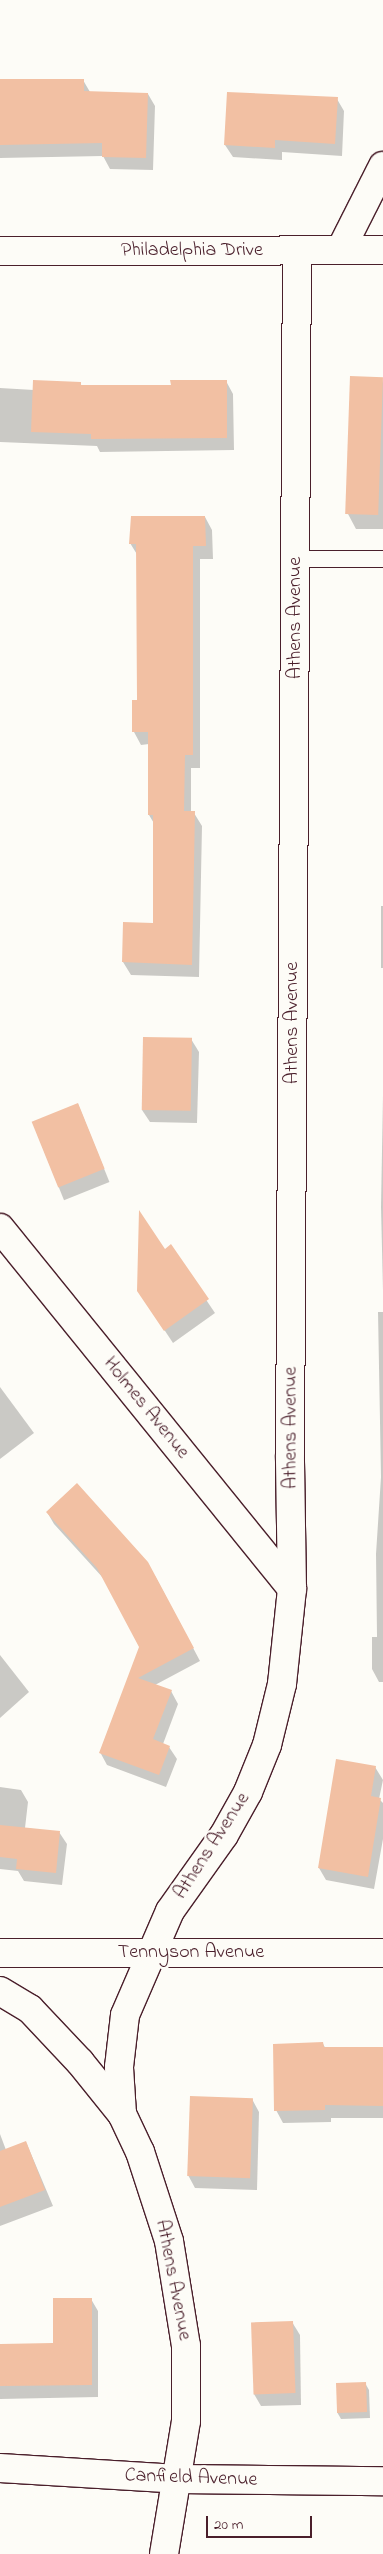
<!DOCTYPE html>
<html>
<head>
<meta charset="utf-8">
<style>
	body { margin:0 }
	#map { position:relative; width:383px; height:2554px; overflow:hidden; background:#fdfcf7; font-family:"Indie Flower",sans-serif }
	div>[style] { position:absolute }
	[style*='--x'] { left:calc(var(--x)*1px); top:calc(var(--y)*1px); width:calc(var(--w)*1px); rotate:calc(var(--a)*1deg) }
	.shadow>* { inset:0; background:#0003; transform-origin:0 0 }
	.building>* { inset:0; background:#f2c0a3; transform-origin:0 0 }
	.roads { filter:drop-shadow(1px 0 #4a1f2b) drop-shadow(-1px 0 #4a1f2b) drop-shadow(0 1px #4a1f2b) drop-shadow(0 -1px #4a1f2b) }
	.lane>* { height:16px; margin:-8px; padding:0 8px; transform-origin:8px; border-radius:8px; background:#fdfcf7 }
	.street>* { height:28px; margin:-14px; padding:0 14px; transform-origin:14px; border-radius:14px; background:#fdfcf7 }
	.secondary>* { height:28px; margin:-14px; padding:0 14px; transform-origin:14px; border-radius:14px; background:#fdfcf7 }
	span { translate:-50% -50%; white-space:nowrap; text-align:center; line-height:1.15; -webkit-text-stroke:5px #fdfcf7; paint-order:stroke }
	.street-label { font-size:20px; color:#4a1f2b }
	.scale { position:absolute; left:206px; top:2516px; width:106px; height:22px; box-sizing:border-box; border:2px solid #4a1f2b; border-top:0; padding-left:6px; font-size:15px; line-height:18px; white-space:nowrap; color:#4a1f2b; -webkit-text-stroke:4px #fdfcf7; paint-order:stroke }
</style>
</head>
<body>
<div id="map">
	<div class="shadow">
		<div style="clip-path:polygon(0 79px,83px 80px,90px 92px,148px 94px,155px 106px,153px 170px,110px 169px,103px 156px,0 158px)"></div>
		<div style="clip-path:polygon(337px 99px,344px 111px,342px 156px,282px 152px,282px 160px,233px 157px,225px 145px)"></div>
		<div style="clip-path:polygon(383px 379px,383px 529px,356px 529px,348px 514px)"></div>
		<div style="clip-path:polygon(226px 381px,233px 394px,234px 450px,100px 452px,97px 446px,0 442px,0 388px,34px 390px,80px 383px,82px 386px,172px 386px)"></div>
		<div style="clip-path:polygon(205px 517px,212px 530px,213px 559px,200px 559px,200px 768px,191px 768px,191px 813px,194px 813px,202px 826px,199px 977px,131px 975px,123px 962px,154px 924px,155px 825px,149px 815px,149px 744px,141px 745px,134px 732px,138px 701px,138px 556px,130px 543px)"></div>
		<div style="left:381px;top:906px;width:2px;height:62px"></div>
		<div style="clip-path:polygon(191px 1039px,199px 1052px,197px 1123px,150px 1122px,142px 1110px)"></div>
		<div style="clip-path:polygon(383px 1095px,383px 1291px,381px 1207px)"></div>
		<div style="left:78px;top:1104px;width:84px;height:49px;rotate:68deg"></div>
		<div style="clip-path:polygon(170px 1246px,215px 1313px,173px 1343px,138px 1290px)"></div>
		<div style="clip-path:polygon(378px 1312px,383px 1312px,383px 1682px,379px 1682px,372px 1669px,372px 1637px,377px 1637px,376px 1554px,381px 1477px)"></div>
		<div style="clip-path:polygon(0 1387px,34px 1433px,0 1459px)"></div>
		<div style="clip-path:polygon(47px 1512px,155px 1576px,200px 1661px,155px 1685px,171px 1691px,178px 1704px,163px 1744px,169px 1747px,177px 1759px,166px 1787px,107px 1765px,100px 1752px,140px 1647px,104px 1579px,54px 1524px)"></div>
		<div style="clip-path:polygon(0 1655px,29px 1692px,0 1718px)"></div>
		<div style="clip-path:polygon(375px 1767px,383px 1780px,379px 1799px,383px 1803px,383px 1839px,374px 1889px,326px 1880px,319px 1868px)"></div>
		<div style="clip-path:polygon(0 1787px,21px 1790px,28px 1802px,25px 1828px,59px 1832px,67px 1844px,62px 1885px,24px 1881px,18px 1871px,0 1869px)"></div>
		<div style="clip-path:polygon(323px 2044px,326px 2049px,383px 2049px,383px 2118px,331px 2118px,331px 2122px,283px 2123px,276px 2110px)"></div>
		<div style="clip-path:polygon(252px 2099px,259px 2112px,257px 2190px,195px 2188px,188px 2175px)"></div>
		<div style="clip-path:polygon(0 2134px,6px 2150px,26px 2142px,53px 2206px,0 2226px)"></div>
		<div style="clip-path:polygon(91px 2299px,98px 2311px,98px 2397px,0 2399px,0 2345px,54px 2344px)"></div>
		<div style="clip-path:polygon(292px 2322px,300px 2335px,301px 2405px,261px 2406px,254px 2394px)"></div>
		<div style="clip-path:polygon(365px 2383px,369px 2390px,370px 2418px,341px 2419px,337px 2412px)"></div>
	</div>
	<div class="building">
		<div style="clip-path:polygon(0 79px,84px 79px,84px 91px,148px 93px,146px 158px,102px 157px,102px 143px,0 145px)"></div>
		<div style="clip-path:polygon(227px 92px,338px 97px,335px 144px,275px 140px,275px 148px,224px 145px)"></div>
		<div style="left:350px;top:376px;width:33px;height:138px;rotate:2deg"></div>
		<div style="clip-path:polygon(33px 380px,81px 382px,81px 385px,171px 385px,170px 380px,227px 380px,227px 438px,91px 439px,91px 434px,31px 432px)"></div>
		<div style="clip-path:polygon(131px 516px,205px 516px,206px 546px,193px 546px,193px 755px,185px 755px,184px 811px,195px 811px,192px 965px,122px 962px,123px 922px,153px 923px,153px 815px,148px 815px,148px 732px,132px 732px,132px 700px,137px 700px,136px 544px,129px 544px)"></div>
		<div style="left:143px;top:1037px;width:49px;height:73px;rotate:1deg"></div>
		<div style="left:78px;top:1103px;width:71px;height:50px;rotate:68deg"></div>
		<div style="clip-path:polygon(139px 1210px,165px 1249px,171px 1244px,209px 1299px,164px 1331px,137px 1291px)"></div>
		<div style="clip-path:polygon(77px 1483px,148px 1562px,194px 1648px,138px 1678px,172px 1690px,153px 1739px,170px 1746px,159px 1775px,99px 1753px,139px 1647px,97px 1568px,46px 1512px)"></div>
		<div style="clip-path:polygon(336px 1759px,376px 1766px,371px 1796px,381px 1798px,368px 1877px,318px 1868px)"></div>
		<div style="clip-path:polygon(0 1825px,60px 1831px,56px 1873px,16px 1869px,17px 1859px,0 1857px)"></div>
		<div style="clip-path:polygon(323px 2042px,324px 2047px,383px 2047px,383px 2106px,325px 2105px,325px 2110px,274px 2111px,273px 2044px)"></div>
		<div style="left:190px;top:2096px;width:63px;height:80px;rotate:2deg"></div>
		<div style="clip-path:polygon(26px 2141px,45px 2190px,0 2207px,0 2151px)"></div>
		<div style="clip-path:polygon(53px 2298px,92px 2298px,92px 2385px,0 2386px,0 2344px,53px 2343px)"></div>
		<div style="left:293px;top:2321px;width:72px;height:42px;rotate:88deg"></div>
		<div style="left:366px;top:2382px;width:30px;height:30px;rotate:88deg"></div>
	</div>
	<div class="roads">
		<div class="lane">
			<div style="--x:295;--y:559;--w:88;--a:0"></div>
		</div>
		<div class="street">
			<div style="--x:341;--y:249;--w:93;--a:-63.2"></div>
			<div style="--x:0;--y:1228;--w:464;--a:51"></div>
			<div style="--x:0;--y:1953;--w:383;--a:0"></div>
			<div style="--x:0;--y:1991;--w:35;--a:31"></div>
			<div style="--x:30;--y:2009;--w:73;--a:46.7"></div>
			<div style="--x:80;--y:2062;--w:67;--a:51.1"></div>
			<div style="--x:0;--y:2468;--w:178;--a:3.5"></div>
			<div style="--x:178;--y:2479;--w:205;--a:0.6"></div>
			<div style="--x:164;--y:2554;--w:135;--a:-80.6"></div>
			<div style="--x:186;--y:2421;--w:75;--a:-90"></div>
			<div style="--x:186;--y:2346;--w:106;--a:-99.2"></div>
			<div style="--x:169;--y:2241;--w:94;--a:-108"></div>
			<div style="--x:140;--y:2152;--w:42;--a:-115.3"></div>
			<div style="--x:122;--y:2114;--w:47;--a:-93.7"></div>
			<div style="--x:119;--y:2067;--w:52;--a:-83.4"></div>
			<div style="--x:125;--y:2015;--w:113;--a:-66.6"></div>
			<div style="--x:170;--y:1911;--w:93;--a:-54.6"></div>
			<div style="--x:224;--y:1835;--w:49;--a:-60.8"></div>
			<div style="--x:248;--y:1792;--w:51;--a:-68"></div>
			<div style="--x:267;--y:1745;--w:63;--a:-76.2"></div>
			<div style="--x:282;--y:1684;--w:96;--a:-84"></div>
			<div style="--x:292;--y:1589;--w:134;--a:-90.9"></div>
			<div style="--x:290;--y:1455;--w:1205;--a:-89.67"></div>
		</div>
		<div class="secondary">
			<div style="--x:0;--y:251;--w:383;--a:-0.1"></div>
		</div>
	</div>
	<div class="street-label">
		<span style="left:192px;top:250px">Philadelphia Drive</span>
		<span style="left:295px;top:618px;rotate:-90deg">Athens Avenue</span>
		<span style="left:292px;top:1023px;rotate:-90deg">Athens Avenue</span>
		<span style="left:146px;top:1408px;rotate:51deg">Holmes Avenue</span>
		<span style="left:291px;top:1428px;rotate:-90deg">Athens Avenue</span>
		<span style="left:212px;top:1846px;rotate:-57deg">Athens Avenue</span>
		<span style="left:191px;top:1952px">Tennyson Avenue</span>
		<span style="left:173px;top:2280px;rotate:79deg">Athens Avenue</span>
		<span style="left:191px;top:2478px;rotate:2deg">Canfield Avenue</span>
	</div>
	<div class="scale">20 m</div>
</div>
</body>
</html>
